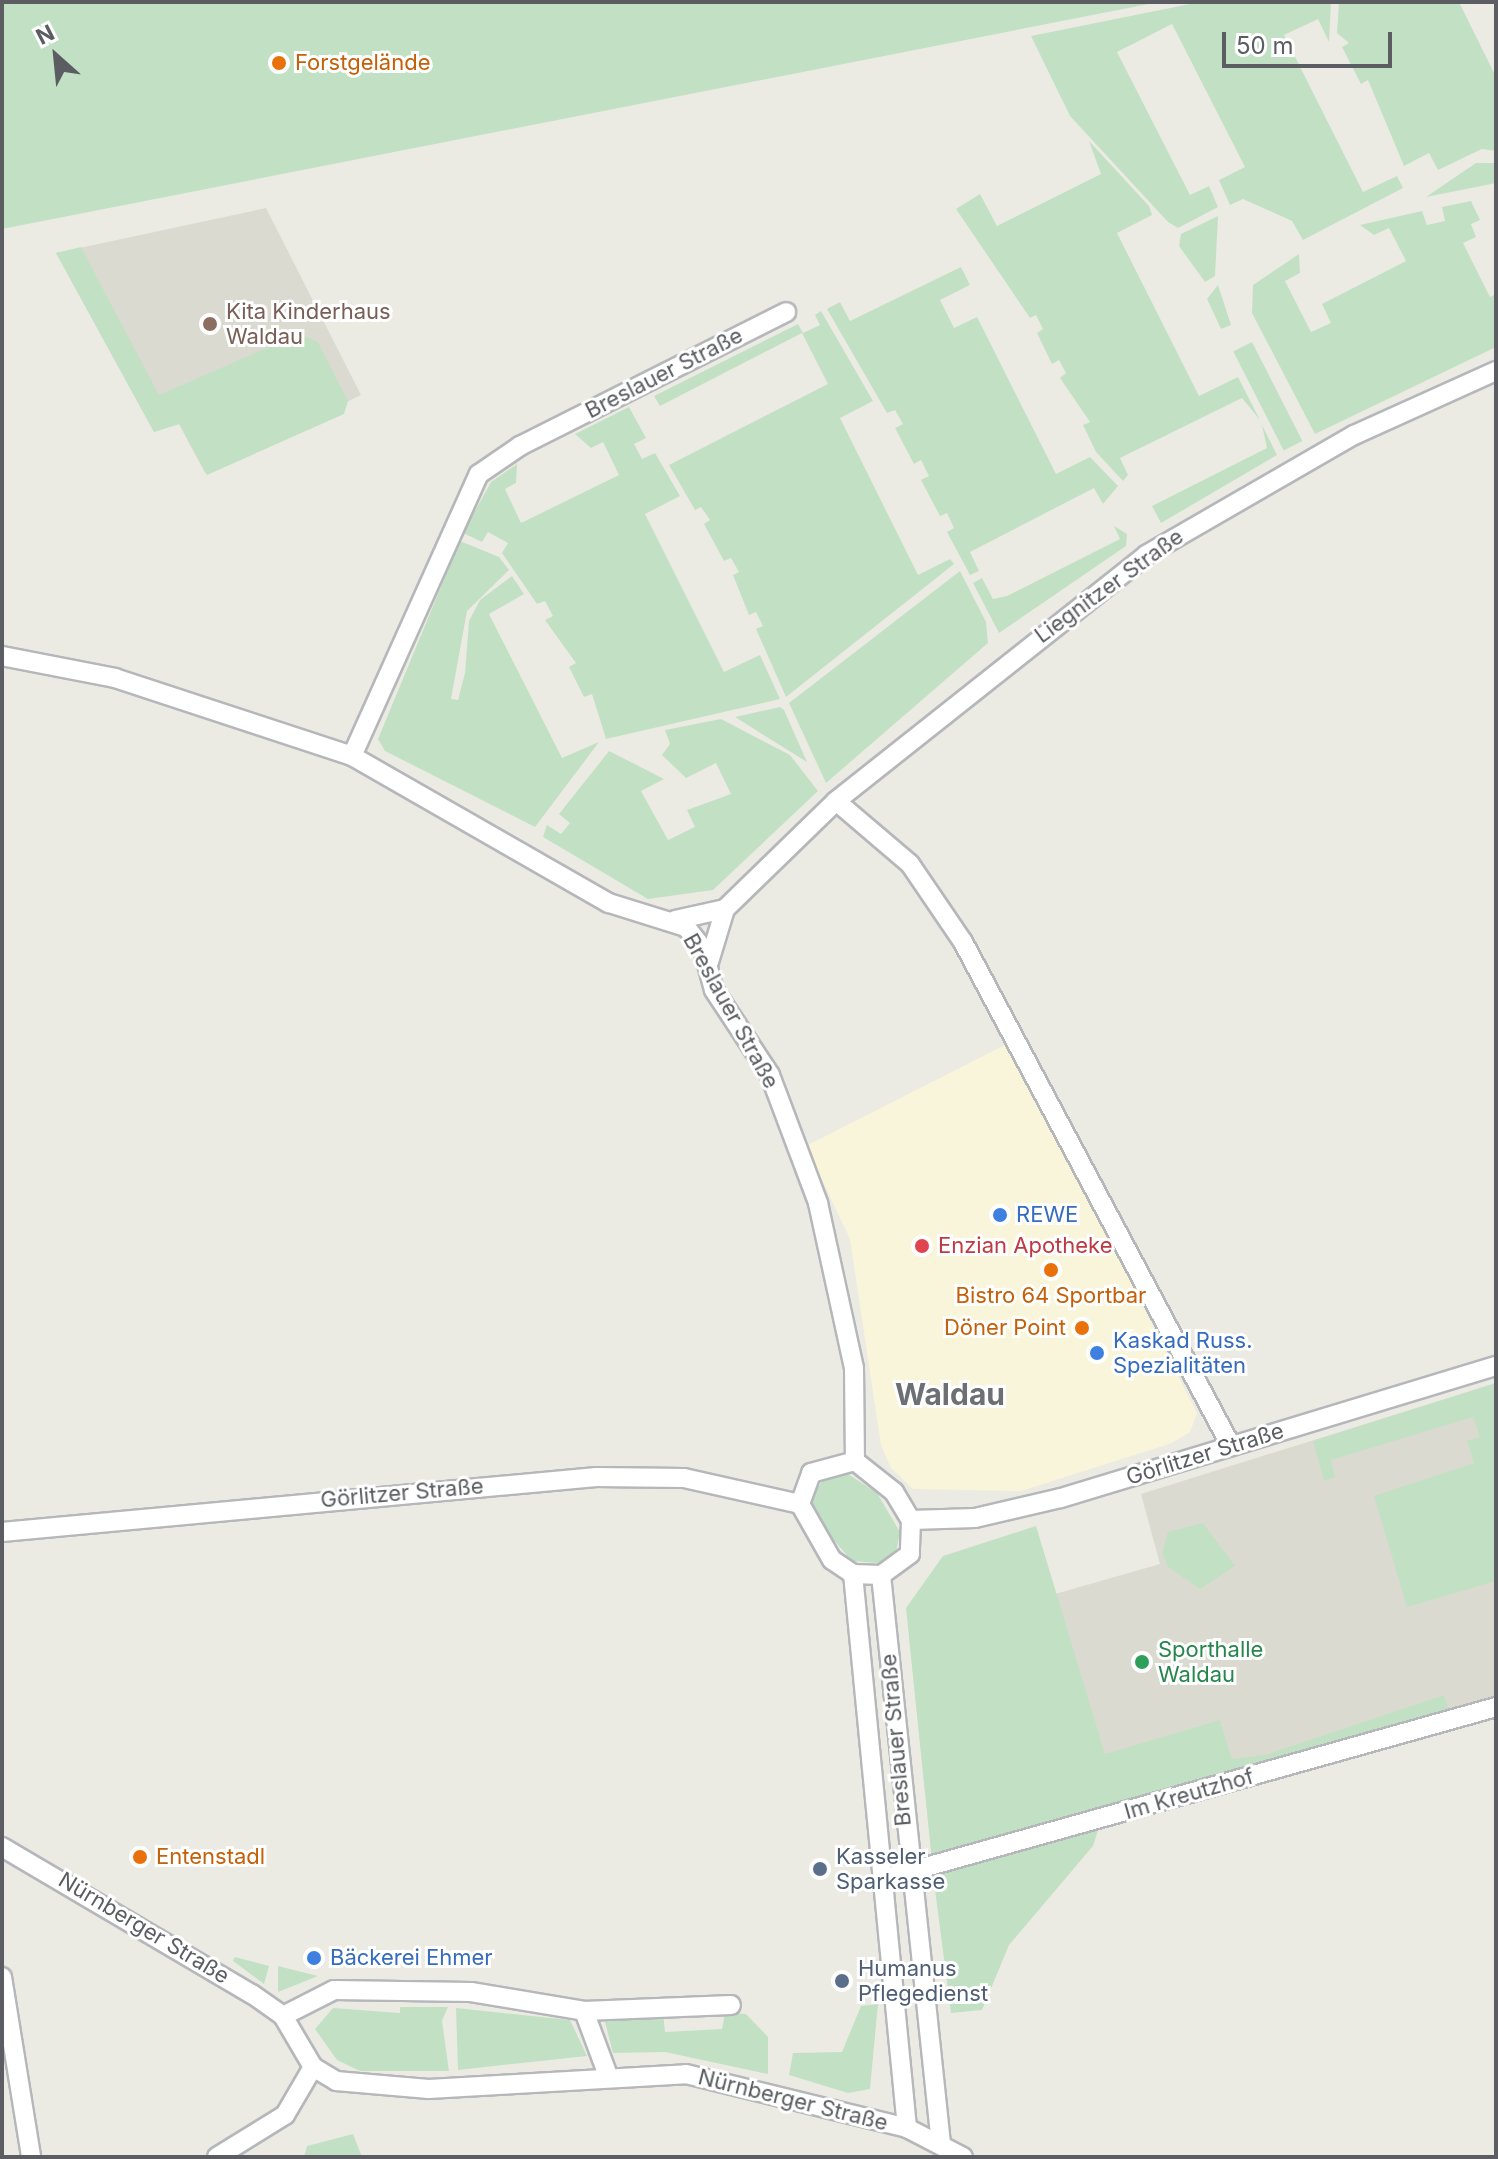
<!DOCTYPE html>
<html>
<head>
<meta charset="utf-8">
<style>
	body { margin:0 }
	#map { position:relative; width:1498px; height:2159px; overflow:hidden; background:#ecebe3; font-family:Inter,sans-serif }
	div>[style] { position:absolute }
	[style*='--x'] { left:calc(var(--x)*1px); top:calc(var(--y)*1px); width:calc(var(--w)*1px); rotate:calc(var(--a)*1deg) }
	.commercial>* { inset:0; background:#f9f5da }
	.education>* { inset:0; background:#dbdad1 }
	.green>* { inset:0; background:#c2e1c4; transform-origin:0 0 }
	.roads { filter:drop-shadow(2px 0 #b5b7bb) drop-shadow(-2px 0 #b5b7bb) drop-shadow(0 2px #b5b7bb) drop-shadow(0 -2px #b5b7bb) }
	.minor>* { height:18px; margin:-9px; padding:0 9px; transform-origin:9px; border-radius:9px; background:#fff }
	.dots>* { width:22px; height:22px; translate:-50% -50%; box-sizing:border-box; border:4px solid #fff; border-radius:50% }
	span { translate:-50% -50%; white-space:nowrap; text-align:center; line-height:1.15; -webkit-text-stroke:6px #fff; paint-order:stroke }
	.food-label { font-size:22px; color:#c56008 }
	.left { translate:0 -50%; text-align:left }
	.right { translate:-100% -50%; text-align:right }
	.education-label { font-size:22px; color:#785e54 }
	.street-label { font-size:22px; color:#5b5d62 }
	.shop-label { font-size:22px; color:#366cbe }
	.health-label { font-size:22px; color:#be3a42 }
	.leisure-label { font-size:22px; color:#27864d }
	.service-label { font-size:22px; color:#4e5e75 }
	.district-label { font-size:30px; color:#6c6f74; font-weight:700 }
	.frame { position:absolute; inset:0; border:4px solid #5b5d62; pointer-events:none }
	.north { position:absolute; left:16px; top:16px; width:80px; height:80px; -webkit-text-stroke:6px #fff; paint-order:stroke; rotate:333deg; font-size:22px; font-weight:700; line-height:32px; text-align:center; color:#5b5d62 }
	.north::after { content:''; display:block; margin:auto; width:28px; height:36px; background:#5b5d62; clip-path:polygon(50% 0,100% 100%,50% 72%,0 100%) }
	.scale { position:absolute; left:1222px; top:32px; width:170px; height:36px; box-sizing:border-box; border:4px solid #5b5d62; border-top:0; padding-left:10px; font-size:24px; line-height:28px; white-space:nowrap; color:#5b5d62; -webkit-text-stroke:6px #fff; paint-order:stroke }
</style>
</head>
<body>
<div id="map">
	<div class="commercial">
		<div style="clip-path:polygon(1009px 1043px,1197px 1413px,1190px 1432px,1172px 1443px,1021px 1491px,913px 1489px,891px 1468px,881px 1445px,850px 1239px,806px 1146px)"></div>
	</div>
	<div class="education">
		<div style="clip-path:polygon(266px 208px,361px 395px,205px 473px,179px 424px,154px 432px,56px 253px)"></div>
		<div style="clip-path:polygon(1496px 1383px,1496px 1701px,932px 1860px,909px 1636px,1160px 1564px,1141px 1494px)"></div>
	</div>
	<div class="green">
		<div style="clip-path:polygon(2px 2px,1159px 2px,2px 229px)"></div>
		<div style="clip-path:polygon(1200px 2px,1331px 2px,1329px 42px,1318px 19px,1284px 35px,1363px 192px,1397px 176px,1403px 188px,1303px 240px,1292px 221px,1243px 199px,1230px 205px,1219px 180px,1245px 167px,1172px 24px,1117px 52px,1190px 195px,1209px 186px,1218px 207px,1178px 228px,1168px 222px,1070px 116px,1031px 36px)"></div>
		<div style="clip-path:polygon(1339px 2px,1459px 2px,1496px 77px,1496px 151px,1482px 149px,1438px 170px,1429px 153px,1404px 166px,1368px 80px,1361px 84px,1342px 47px,1349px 43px,1337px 33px)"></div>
		<div style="clip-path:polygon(1089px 141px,1149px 206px,1152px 215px,1117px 233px,1199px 396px,1238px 377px,1260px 420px,1242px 398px,1120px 458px,1128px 475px,1123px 481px,1096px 452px,1083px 425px,1090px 422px,1060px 378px,1066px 373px,1059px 360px,1052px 364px,1037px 333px,1043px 329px,1036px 315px,1030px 318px,956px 209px,980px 194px,997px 226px,1101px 174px)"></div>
		<div style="clip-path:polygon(1476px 163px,1496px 163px,1496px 183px,1426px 197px)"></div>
		<div style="clip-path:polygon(1471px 201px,1480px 220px,1471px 224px,1476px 237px,1463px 243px,1490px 297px,1496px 294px,1496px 347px,1315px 434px,1252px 313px,1253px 285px,1299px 254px,1300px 273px,1285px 281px,1311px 332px,1331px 323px,1322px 304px,1406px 261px,1389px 228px,1374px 235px,1360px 225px,1422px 211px,1427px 225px,1445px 221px,1442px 207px)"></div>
		<div style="clip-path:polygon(1218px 216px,1215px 276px,1205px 282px,1179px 246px,1181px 234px)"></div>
		<div style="clip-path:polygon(81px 247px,159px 395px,299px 334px,318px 342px,348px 401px,344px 414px,207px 475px,179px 424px,154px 432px,56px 253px)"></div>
		<div style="clip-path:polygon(961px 267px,970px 285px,940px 300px,954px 328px,977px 317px,1056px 474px,1090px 457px,1118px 486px,1103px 504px,1094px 488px,970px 552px,979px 571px,970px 575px,947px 532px,954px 528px,947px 513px,940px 516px,921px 480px,929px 476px,921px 460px,914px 464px,895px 428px,903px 424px,895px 410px,887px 413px,827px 309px,840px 302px,850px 321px)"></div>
		<div style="clip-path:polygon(1218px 285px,1231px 325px,1221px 329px,1207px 299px)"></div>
		<div style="clip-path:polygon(821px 311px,873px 401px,840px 418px,918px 575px,950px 559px,954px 564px,786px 697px,756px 629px,763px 626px,756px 612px,749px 615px,733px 575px,739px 572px,731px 558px,724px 561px,704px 524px,710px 520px,701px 507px,695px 510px,669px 465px,828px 384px,802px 333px,660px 406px,654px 396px,798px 324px,803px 333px,820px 325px,815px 315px)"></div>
		<div style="left:1252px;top:342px;width:111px;height:21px;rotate:63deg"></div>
		<div style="clip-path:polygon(629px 407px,646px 438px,634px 444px,642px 459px,655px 453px,680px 496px,645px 514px,724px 672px,760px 655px,780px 699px,606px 739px,592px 694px,584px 697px,569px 667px,576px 663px,545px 620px,553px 616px,545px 601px,537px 604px,502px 553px,508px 543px,488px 532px,482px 542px,463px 533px,491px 482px,517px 464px,516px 483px,505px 489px,521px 523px,619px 475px,603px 442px,591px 448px,575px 434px)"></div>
		<div style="clip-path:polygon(1262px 425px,1277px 455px,1161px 523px,1152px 506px,1267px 448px)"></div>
		<div style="clip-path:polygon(1114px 526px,1127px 534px,1126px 546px,999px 633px,973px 583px,982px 578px,993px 599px,1007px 596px,1120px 539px)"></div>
		<div style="clip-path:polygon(460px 541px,499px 557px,509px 570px,467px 611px,451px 699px,458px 700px,465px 673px,469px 621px,480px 600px,512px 576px,524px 594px,489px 614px,562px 758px,599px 742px,535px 827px,385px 751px,378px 739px)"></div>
		<div style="clip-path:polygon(960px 571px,986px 622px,988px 643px,826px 783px,789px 703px)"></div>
		<div style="clip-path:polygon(780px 707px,784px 710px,807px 762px,735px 717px)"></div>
		<div style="clip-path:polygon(721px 719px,790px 755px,818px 791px,713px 890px,648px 899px,543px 837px,547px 825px,561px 834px,570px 823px,559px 814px,609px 751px,664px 779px,641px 791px,668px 840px,695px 827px,687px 810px,731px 794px,716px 763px,686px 778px,662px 755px,670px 744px,665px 730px)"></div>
		<div style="clip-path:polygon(1496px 1383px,1496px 1581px,1407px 1607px,1374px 1496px,1474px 1463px,1467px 1441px,1480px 1437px,1473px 1417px,1331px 1460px,1335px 1477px,1324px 1481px,1313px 1441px)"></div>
		<div style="clip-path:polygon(845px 1472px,877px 1493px,900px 1532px,896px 1552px,878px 1563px,852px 1561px,818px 1522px,811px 1498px,823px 1480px)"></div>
		<div style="clip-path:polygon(1203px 1523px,1235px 1566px,1200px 1589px,1168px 1567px,1162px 1553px,1168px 1532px)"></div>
		<div style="clip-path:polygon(1036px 1526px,1105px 1754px,1220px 1720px,1232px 1759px,1265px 1755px,1444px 1695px,1449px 1710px,1496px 1701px,932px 1860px,906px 1608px,943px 1556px)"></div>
		<div style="clip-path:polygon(1099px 1827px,1093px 1846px,1009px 1945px,982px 2010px,951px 2013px,933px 1874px)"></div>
		<div style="clip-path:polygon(235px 1957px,269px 1966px,264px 1984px,233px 1961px)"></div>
		<div style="clip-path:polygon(278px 1966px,318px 1976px,278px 1992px)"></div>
		<div style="clip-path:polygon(878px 2004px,870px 2089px,848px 2093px,789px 2075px,793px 2053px,842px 2052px,861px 2006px)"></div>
		<div style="clip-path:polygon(400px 2007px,448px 2007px,442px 2021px,449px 2071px,360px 2071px,337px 2060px,315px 2029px,333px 2008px,400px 2013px)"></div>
		<div style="clip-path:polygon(456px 2008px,570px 2020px,587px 2056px,458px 2070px)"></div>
		<div style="clip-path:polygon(663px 2013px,665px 2032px,722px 2029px,725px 2013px,746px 2014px,768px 2037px,768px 2074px,665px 2052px,613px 2053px,604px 2018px)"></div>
		<div style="clip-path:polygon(353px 2134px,362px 2157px,304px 2157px,307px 2146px)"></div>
	</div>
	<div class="roads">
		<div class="minor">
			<div style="--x:2;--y:656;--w:115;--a:11"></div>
			<div style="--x:115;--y:678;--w:250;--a:18.2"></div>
			<div style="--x:352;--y:756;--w:296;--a:29.8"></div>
			<div style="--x:609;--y:903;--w:81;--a:17.3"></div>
			<div style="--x:686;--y:927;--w:28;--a:52"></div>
			<div style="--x:703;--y:949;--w:42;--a:75"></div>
			<div style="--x:714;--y:990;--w:102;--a:56.6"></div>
			<div style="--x:770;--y:1075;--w:137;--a:69.4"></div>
			<div style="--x:818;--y:1203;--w:169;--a:77.7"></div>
			<div style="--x:854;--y:1368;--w:93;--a:89.4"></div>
			<div style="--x:352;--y:756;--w:309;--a:-65.8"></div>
			<div style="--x:479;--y:474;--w:50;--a:-34.3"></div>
			<div style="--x:520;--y:446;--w:298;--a:-26.7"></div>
			<div style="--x:836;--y:801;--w:97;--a:40.4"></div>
			<div style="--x:910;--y:864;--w:94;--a:55.8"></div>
			<div style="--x:963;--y:942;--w:571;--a:62"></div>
			<div style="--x:675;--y:920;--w:51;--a:-12.4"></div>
			<div style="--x:709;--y:962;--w:55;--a:-73.2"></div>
			<div style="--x:725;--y:909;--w:155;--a:-44.2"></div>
			<div style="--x:836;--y:801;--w:396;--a:-38.4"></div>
			<div style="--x:1146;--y:555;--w:240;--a:-30"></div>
			<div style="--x:1354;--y:435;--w:156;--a:-24.3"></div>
			<div style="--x:855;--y:1461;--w:50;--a:38.5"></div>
			<div style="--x:894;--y:1492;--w:33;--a:59"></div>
			<div style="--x:911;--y:1520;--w:34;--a:92"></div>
			<div style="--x:910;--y:1554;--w:36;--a:144"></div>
			<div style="--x:881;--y:1575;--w:28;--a:-178"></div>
			<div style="--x:853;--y:1574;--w:25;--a:-146"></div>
			<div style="--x:832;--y:1560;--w:64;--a:-119.7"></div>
			<div style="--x:800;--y:1504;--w:33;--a:-70"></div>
			<div style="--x:811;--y:1473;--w:46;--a:-15.3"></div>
			<div style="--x:911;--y:1520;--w:64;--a:-1.8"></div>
			<div style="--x:975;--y:1518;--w:88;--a:-13.1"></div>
			<div style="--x:1061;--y:1498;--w:455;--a:-16.9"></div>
			<div style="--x:2;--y:1532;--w:597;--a:-5.29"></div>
			<div style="--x:596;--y:1477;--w:88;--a:0.7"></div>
			<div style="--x:684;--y:1478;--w:119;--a:12.6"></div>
			<div style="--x:853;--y:1574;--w:557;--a:84.43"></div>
			<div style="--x:881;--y:1575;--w:572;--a:83.98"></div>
			<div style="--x:2;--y:1847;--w:290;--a:30.5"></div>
			<div style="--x:252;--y:1994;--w:38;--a:35"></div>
			<div style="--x:283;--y:2016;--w:59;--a:59.5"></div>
			<div style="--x:313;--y:2067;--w:27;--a:31"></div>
			<div style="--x:336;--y:2081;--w:93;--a:4.9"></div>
			<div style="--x:429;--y:2089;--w:257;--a:-3.3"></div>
			<div style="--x:686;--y:2074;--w:228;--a:13.7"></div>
			<div style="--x:907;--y:2128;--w:63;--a:27.4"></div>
			<div style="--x:883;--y:1879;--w:637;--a:-15.67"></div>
			<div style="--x:2;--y:1977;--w:182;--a:80.8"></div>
			<div style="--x:584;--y:2011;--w:66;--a:69.6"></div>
			<div style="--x:283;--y:2016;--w:57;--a:-27"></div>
			<div style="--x:334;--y:1990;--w:137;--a:0.8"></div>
			<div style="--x:471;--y:1992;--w:115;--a:9.5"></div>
			<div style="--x:584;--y:2011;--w:147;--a:-2.3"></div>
			<div style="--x:217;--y:2157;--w:80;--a:-31.7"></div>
			<div style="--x:285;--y:2115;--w:56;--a:-59.7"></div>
		</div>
	</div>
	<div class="dots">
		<div style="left:279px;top:63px;background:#e8710a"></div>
		<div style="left:210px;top:324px;background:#8d6e63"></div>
		<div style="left:1000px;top:1215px;background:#3f7fe0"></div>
		<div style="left:922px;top:1246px;background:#e0444e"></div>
		<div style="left:1051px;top:1270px;background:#e8710a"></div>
		<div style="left:1082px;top:1328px;background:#e8710a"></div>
		<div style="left:1097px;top:1353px;background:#3f7fe0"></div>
		<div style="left:1142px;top:1662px;background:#2e9e5b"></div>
		<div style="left:140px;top:1857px;background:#e8710a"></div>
		<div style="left:820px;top:1869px;background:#5c6f8a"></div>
		<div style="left:314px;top:1958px;background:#3f7fe0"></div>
		<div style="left:842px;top:1981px;background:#5c6f8a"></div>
	</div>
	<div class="food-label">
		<span class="left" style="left:295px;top:63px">Forstgelände</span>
		<span style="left:1051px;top:1296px">Bistro 64 Sportbar</span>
		<span class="right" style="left:1066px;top:1328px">Döner Point</span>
		<span class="left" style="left:156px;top:1857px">Entenstadl</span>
	</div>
	<div class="education-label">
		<span class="left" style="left:226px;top:324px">Kita Kinderhaus<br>Waldau</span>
	</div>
	<div class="street-label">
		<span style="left:664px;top:373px;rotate:-27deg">Breslauer Straße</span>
		<span style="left:1109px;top:586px;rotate:-36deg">Liegnitzer Straße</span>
		<span style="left:731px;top:1011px;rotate:61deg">Breslauer Straße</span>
		<span style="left:1205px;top:1454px;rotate:-17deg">Görlitzer Straße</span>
		<span style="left:402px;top:1493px;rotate:-5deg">Görlitzer Straße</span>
		<span style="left:896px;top:1740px;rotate:-95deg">Breslauer Straße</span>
		<span style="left:1189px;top:1794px;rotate:-16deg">Im Kreutzhof</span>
		<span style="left:144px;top:1928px;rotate:31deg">Nürnberger Straße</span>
		<span style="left:793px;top:2100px;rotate:14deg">Nürnberger Straße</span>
	</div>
	<div class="shop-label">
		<span class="left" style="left:1016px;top:1215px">REWE</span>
		<span class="left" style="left:1113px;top:1353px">Kaskad Russ.<br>Spezialitäten</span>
		<span class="left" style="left:330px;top:1958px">Bäckerei Ehmer</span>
	</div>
	<div class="health-label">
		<span class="left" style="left:938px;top:1246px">Enzian Apotheke</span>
	</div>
	<div class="leisure-label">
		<span class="left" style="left:1158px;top:1662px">Sporthalle<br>Waldau</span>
	</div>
	<div class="service-label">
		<span class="left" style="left:836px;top:1869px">Kasseler<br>Sparkasse</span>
		<span class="left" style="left:858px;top:1981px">Humanus<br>Pflegedienst</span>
	</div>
	<div class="district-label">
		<span style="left:950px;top:1394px">Waldau</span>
	</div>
	<div class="frame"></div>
	<div class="north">N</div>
	<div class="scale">50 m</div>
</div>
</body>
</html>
